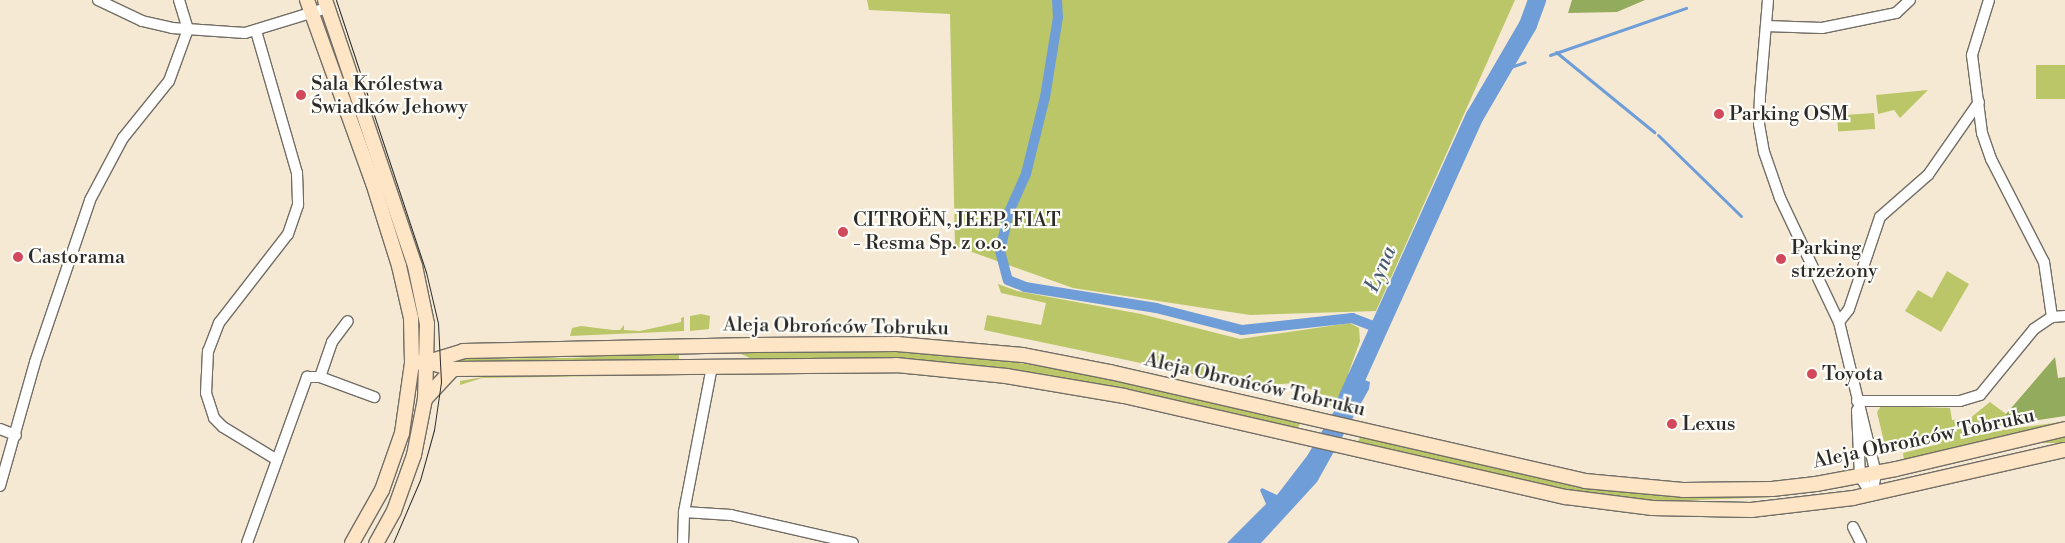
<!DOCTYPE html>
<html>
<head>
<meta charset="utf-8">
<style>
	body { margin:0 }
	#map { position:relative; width:2065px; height:543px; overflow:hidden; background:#f6e9d4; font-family:"Libre Bodoni",serif }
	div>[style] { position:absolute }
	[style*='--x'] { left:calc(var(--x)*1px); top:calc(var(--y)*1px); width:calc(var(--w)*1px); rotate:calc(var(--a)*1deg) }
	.green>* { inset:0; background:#bac667; transform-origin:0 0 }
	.forest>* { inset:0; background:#93ab5c }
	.water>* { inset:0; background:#6e9dd7 }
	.stream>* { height:3px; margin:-1.5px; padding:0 1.5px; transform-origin:1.5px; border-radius:1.5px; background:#6e9dd7 }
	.canal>* { height:10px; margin:-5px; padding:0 5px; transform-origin:5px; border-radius:5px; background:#6e9dd7 }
	.river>* { height:18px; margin:-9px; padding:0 9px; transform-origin:9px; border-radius:9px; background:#6e9dd7 }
	.roads { filter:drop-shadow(1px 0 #726e66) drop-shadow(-1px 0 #726e66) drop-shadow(0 1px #726e66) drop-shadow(0 -1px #726e66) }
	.minor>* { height:10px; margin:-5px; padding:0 5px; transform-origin:5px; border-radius:5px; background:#fff }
	.secondary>* { height:14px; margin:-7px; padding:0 7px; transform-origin:7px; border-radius:7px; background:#fde5c5 }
	.tram>* { height:1px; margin:-0.5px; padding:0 0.5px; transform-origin:0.5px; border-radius:0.5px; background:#2b2b2b }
	.dots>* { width:14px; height:14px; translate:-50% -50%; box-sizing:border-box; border:2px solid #fdfcf7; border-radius:50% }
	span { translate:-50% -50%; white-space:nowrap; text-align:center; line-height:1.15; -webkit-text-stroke:4.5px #fdfcf7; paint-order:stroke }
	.poi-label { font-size:20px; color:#2b2b2b }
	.left { translate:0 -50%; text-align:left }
	.street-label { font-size:20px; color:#2b2b2b }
	.water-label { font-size:21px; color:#465970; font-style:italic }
</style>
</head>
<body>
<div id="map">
	<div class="green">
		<div style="clip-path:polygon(867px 0,1515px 0,1376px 311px,1250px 315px,1073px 288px,955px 246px,950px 14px,869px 10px)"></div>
		<div style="left:2065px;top:65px;width:34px;height:29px;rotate:90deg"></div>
		<div style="clip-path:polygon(1928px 90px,1900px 118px,1894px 110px,1878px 114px,1876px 95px)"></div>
		<div style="left:1874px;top:113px;width:16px;height:37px;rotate:86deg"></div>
		<div style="clip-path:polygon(1947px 271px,1969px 284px,1941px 332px,1905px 311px,1918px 290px,1932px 298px)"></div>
		<div style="clip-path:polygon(998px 284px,1017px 291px,1141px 314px,1240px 339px,1350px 323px,1359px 328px,1360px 341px,1336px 408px,1331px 407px,1325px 396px,1296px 383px,1250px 386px,984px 330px,987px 315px,1041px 325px,1046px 303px,1001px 293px)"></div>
		<div style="clip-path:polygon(701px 314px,710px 316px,709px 329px,690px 331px,690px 316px)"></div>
		<div style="clip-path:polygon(684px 317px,684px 331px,570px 336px,572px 328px,581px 326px,613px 330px,620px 330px,624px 325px,624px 330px,640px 331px,681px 322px,681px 318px)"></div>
		<div style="clip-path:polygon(840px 350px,913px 352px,1000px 360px,1086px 374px,1301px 422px,1297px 429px,1128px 390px,999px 368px,862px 358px,752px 359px,737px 352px)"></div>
		<div style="clip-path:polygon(679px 352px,679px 359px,460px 362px,460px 359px,572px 358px)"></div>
		<div style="clip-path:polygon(679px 372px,678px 375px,482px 378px,460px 385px,460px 381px,495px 375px)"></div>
		<div style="clip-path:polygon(1990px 402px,2006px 414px,2006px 425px,1892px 450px,1885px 446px,1877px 412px,1881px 406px,1950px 408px,1952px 420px,1969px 419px)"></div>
		<div style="clip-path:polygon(2061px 422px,1904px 461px,1903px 453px,1987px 432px)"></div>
		<div style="left:2065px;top:435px;width:8px;height:163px;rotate:90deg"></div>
		<div style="clip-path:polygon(1361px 436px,1607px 490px,1644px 494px,1729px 497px,1853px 486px,1774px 497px,1643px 502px,1559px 489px,1357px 443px)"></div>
	</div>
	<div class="forest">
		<div style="clip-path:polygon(1572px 0,1645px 0,1617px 12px,1568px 13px)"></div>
		<div style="clip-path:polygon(2055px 357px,2058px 378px,2065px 377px,2065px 416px,2006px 425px,2006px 414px)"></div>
	</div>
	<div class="water">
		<div style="clip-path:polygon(1348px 374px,1370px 382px,1369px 389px,1317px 482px,1261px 543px,1227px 543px,1266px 504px,1260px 490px,1262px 488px,1277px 495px,1307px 456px,1336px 408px)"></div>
	</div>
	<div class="stream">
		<div style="--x:1556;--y:52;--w:127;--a:39.2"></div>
		<div style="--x:1550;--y:55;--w:144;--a:-19.1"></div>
		<div style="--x:1502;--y:70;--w:24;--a:-19"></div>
		<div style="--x:1658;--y:135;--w:116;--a:44.3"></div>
	</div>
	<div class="canal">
		<div style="--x:1057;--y:0;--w:17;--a:87"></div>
		<div style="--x:1058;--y:17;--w:81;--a:99.2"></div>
		<div style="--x:1045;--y:97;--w:79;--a:103.9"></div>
		<div style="--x:1026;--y:174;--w:42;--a:114.1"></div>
		<div style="--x:1009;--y:212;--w:40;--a:103"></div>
		<div style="--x:1000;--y:251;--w:30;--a:75"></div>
		<div style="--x:1008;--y:280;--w:18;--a:22"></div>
		<div style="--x:1025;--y:287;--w:133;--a:9.1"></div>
		<div style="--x:1156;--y:308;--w:89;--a:14.3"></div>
		<div style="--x:1242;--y:330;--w:111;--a:-6.2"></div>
		<div style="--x:1352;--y:318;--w:28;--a:21"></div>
	</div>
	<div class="river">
		<div style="--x:1347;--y:399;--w:311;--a:-65.7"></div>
		<div style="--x:1475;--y:116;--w:105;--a:-59.8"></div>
		<div style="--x:1528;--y:25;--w:27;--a:-70"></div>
	</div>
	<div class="roads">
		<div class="minor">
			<div style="--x:98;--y:0;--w:49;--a:25.5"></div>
			<div style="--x:142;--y:21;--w:31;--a:13"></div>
			<div style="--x:172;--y:28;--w:73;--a:3.9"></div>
			<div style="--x:245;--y:33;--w:86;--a:-17"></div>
			<div style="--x:179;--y:0;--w:30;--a:73"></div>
			<div style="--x:1768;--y:0;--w:96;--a:94.8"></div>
			<div style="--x:1760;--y:96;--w:28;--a:92"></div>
			<div style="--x:1759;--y:124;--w:28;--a:80"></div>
			<div style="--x:1764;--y:152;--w:49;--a:70.8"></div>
			<div style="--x:1780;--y:198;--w:137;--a:64.6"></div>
			<div style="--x:1839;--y:322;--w:156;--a:76.3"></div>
			<div style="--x:1876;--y:474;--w:21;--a:101"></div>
			<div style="--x:1989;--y:0;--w:58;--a:107.2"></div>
			<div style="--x:1972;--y:55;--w:79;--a:82.7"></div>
			<div style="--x:1982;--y:133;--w:28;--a:71"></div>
			<div style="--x:1991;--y:159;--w:116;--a:62.8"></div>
			<div style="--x:2044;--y:262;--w:56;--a:81.7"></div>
			<div style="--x:1766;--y:26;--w:56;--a:2"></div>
			<div style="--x:1822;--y:28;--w:76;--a:-11.5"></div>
			<div style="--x:1896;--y:13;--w:19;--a:-43"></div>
			<div style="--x:256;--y:31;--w:148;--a:73.9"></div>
			<div style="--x:297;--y:173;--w:32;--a:88"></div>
			<div style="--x:298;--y:205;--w:31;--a:109"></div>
			<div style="--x:288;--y:234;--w:113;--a:127.8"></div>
			<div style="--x:219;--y:323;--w:30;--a:111"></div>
			<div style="--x:208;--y:351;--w:42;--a:92.7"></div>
			<div style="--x:206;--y:393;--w:26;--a:72"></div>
			<div style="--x:214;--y:418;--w:13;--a:45"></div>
			<div style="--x:223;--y:427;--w:63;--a:31.4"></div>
			<div style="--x:1839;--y:322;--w:16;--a:-52"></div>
			<div style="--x:1849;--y:309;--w:97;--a:-71.4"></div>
			<div style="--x:1880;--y:217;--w:64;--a:-41.2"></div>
			<div style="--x:1928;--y:175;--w:89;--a:-55.1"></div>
			<div style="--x:320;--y:377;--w:37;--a:-71"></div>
			<div style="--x:332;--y:342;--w:26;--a:-53"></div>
			<div style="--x:1857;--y:401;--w:103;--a:0"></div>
			<div style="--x:1960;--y:401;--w:21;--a:-17"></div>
			<div style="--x:1980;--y:395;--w:85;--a:-50.7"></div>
			<div style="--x:2034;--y:329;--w:22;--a:-34"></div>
			<div style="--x:2052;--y:317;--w:13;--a:-4"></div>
			<div style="--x:1857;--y:410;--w:67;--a:87.4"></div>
			<div style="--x:1860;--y:477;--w:22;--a:56"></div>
			<div style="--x:0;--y:429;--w:17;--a:21"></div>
			<div style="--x:0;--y:486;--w:129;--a:-74.2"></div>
			<div style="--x:35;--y:362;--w:171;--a:-71.2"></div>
			<div style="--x:90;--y:200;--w:70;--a:-62"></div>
			<div style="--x:123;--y:138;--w:73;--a:-51.1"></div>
			<div style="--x:169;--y:81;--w:55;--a:-69.9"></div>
			<div style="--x:684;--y:512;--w:47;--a:3.7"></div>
			<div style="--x:731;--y:515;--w:125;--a:12.9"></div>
			<div style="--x:1853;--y:527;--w:18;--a:63"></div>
			<div style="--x:247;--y:543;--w:177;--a:-70.1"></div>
			<div style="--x:307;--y:377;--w:13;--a:0"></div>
			<div style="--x:320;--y:377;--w:58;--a:20.3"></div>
			<div style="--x:683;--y:543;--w:31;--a:-88"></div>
			<div style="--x:684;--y:512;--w:149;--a:-79.1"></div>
		</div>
		<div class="secondary">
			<div style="--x:307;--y:0;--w:195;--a:70.2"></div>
			<div style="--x:373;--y:183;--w:87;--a:72.6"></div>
			<div style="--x:399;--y:266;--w:53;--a:77"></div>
			<div style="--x:411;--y:318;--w:45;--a:88.7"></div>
			<div style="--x:412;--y:363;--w:71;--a:98.1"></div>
			<div style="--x:402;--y:433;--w:60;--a:109.3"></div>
			<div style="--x:382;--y:490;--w:61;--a:119.5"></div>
			<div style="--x:325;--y:0;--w:281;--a:71.3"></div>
			<div style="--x:415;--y:266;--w:59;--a:78.3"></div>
			<div style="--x:427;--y:324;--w:75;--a:91.5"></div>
			<div style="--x:425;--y:399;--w:57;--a:101.1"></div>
			<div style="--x:414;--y:455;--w:59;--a:109.7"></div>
			<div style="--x:394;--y:511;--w:37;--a:119"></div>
			<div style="--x:428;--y:362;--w:26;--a:16"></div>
			<div style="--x:453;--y:369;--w:443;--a:-0.5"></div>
			<div style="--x:896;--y:365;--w:111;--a:5.7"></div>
			<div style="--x:1006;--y:376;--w:120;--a:9.6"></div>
			<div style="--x:1124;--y:396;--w:453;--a:12.9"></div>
			<div style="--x:1566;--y:497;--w:87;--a:7.3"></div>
			<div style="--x:1652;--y:508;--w:99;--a:1.2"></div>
			<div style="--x:1751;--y:510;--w:103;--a:-6.7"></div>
			<div style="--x:1853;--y:498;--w:217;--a:-12.8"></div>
			<div style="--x:412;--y:363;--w:16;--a:-4"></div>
			<div style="--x:428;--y:362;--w:37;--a:-17"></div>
			<div style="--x:463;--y:351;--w:291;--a:-1.2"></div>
			<div style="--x:754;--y:345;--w:143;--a:-0.4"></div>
			<div style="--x:897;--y:344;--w:126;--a:5"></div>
			<div style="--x:1023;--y:355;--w:89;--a:11.1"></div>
			<div style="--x:1110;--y:372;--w:487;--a:12.9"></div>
			<div style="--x:1585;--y:481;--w:98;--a:5.2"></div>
			<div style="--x:1683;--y:490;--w:89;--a:-0.6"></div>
			<div style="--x:1772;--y:489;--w:44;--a:-6.5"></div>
			<div style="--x:1816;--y:484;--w:81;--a:-10.6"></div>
			<div style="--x:1896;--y:469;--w:174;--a:-13.3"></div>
			<div style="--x:425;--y:399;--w:41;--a:-47"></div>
		</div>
	</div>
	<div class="tram">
		<div style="--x:336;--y:0;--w:287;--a:71.7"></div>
		<div style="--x:426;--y:272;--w:52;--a:76.8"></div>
		<div style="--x:438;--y:323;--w:59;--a:87.1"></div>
		<div style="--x:441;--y:382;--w:49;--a:98.3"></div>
		<div style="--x:434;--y:430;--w:52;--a:105.6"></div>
		<div style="--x:420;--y:480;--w:69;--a:113.2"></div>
	</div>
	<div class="dots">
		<div style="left:301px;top:95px;background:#d1495b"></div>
		<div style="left:1719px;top:114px;background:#d1495b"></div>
		<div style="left:843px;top:232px;background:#d1495b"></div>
		<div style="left:18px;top:257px;background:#d1495b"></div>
		<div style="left:1781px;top:259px;background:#d1495b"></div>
		<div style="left:1812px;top:374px;background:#d1495b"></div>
		<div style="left:1672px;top:424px;background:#d1495b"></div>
	</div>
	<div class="poi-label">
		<span class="left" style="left:311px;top:96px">Sala Królestwa<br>Świadków Jehowy</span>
		<span class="left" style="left:1729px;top:114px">Parking OSM</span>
		<span class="left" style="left:853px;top:232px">CITROËN, JEEP, FIAT<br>- Resma Sp. z o.o.</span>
		<span class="left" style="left:1791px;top:260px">Parking<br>strzeżony</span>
		<span class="left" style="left:28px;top:257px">Castorama</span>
		<span class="left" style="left:1822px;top:374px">Toyota</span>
		<span class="left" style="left:1682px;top:424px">Lexus</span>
	</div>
	<div class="street-label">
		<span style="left:836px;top:327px;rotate:1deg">Aleja Obrońców Tobruku</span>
		<span style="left:1255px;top:385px;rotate:13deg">Aleja Obrońców Tobruku</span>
		<span style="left:1924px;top:439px;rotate:-12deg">Aleja Obrońców Tobruku</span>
	</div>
	<div class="water-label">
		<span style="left:1381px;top:269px;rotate:-66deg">Łyna</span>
	</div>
</div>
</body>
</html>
